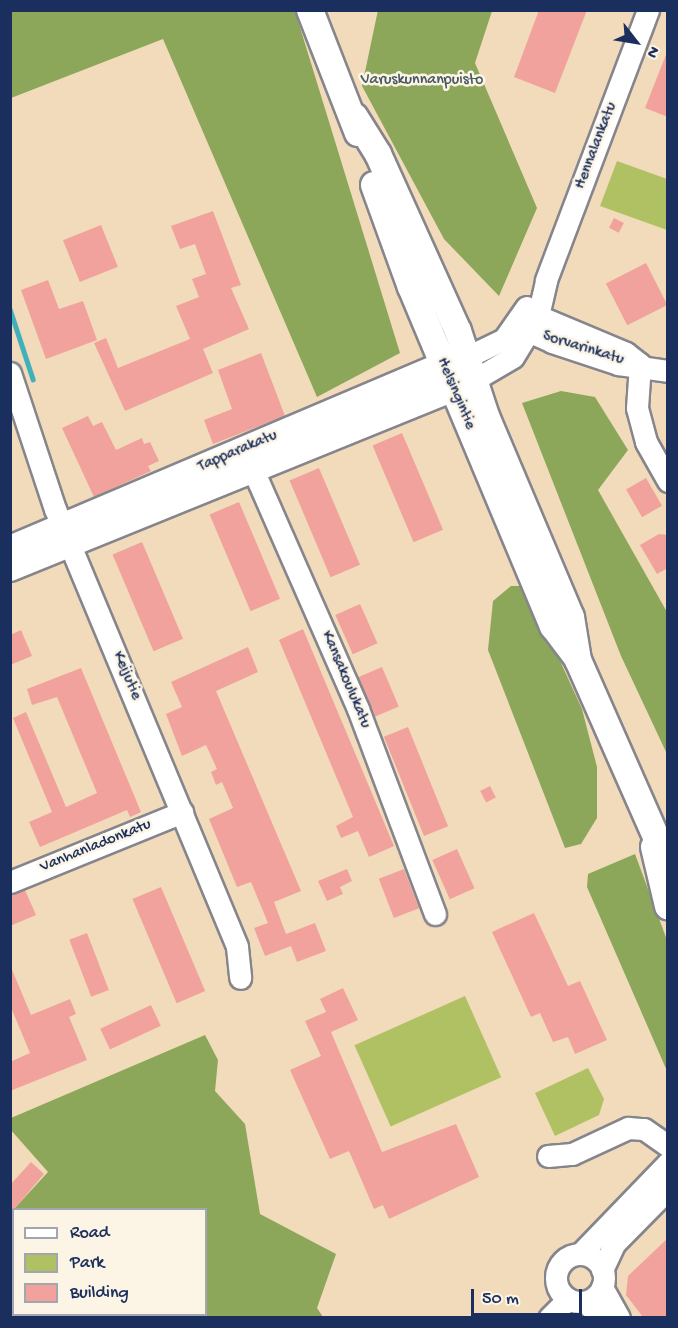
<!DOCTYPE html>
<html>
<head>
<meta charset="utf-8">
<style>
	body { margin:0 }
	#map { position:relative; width:678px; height:1328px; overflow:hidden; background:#f1dbbb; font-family:"Gochi Hand",sans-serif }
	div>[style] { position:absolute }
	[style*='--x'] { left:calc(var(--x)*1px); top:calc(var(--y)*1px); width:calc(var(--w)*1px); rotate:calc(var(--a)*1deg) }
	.green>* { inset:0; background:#b0c164; transform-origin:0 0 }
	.forest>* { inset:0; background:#8ca75a }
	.stream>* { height:4.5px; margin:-2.25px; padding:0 2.25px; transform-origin:2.25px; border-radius:2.25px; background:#40b0ba }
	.building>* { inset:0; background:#f1a29d; transform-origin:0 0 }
	.roads { filter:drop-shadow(2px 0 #86858c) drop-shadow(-2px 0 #86858c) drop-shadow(0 2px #86858c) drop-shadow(0 -2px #86858c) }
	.minor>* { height:21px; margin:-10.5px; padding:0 10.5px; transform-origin:10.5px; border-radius:10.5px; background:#fff }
	.minor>.ring { margin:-10.5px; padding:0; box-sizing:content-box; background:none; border:21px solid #fff; border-radius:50% }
	.major>* { height:26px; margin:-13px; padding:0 13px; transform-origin:13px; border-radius:13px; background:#fff }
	span { translate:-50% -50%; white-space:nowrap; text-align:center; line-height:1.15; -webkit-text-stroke:5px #fcf5e5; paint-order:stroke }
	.park-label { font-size:16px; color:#485b60 }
	.street-label { font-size:16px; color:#1b2f5e }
	.frame { position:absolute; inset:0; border:12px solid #1b2f5e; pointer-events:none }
	.legend { position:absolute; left:12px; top:1208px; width:195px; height:108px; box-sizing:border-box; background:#fcf5e5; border:2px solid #a2a6af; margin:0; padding:8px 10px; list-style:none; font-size:18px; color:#1b2f5e }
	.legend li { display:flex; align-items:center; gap:12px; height:30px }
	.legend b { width:30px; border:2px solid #a2a6af }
	.north { position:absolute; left:606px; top:12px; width:60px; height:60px; -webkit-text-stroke:4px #fcf5e5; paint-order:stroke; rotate:121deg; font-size:16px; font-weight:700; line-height:24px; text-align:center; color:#1b2f5e }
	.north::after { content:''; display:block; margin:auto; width:21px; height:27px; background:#1b2f5e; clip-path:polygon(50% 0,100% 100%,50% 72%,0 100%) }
	.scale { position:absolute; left:471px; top:1289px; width:111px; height:27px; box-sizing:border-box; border:3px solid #1b2f5e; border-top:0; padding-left:8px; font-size:18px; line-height:21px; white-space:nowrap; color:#1b2f5e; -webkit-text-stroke:4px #fcf5e5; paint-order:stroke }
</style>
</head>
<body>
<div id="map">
	<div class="green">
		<div style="clip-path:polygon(617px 161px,667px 179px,667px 230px,600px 206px)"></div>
		<div style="left:465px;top:996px;width:89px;height:121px;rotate:66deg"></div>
		<div style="clip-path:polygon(588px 1068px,604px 1099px,599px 1115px,555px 1136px,535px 1093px)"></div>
	</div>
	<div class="forest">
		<div style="clip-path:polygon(11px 10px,295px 11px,400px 353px,317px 397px,163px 39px,11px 98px)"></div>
		<div style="clip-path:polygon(378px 10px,492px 11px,475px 63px,537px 208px,499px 296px,444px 239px,362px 86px)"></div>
		<div style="clip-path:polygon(561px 391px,595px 397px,628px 450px,598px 490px,667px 612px,667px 754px,621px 656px,522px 403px)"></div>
		<div style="clip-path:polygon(511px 586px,526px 586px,582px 709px,597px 767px,597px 818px,581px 844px,565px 848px,488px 650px,493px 601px)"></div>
		<div style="clip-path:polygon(635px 854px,667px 940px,667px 1071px,587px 887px,588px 874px)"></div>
		<div style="clip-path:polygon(205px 1035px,218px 1060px,215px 1091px,245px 1124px,260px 1214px,336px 1254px,317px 1308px,323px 1317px,37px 1317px,206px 1314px,206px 1210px,14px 1209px,48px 1172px,10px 1129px,11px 1118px)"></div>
	</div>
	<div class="stream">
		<div style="--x:10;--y:309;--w:74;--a:71.8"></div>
	</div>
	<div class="building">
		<div style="clip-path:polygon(539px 10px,587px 10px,555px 93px,514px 77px)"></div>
		<div style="clip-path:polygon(667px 52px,668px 52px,668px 117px,645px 108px)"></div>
		<div style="clip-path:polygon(213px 211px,241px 285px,231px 288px,249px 329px,203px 349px,213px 373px,125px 411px,94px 343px,106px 338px,118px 368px,190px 339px,176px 306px,199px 297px,192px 279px,206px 274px,195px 244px,180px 249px,171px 226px)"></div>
		<div style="left:614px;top:218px;width:11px;height:11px;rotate:27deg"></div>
		<div style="left:101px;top:225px;width:45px;height:41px;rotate:68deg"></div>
		<div style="left:646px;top:263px;width:47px;height:45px;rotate:63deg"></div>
		<div style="clip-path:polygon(48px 280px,59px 309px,83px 301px,97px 340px,46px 359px,21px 290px)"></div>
		<div style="clip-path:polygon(261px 353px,285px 416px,213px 444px,204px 420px,232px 409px,218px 370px)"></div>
		<div style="clip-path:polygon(88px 416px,93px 426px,102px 422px,116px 450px,142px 438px,144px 444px,150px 442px,159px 461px,148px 466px,151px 471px,94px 497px,62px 428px)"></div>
		<div style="left:402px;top:433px;width:105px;height:32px;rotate:67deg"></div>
		<div style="left:319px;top:468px;width:105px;height:32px;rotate:67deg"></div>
		<div style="left:646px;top:478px;width:32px;height:23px;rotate:60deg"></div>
		<div style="left:239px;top:502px;width:105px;height:32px;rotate:67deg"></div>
		<div style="clip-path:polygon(659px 534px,668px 535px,668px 568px,657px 574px,640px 545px)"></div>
		<div style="left:142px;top:542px;width:105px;height:32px;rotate:67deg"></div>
		<div style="left:360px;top:604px;width:43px;height:27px;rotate:66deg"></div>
		<div style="clip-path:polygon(303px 629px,394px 846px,369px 857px,358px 831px,341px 838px,336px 826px,353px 817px,279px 640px)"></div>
		<div style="clip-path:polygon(21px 630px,32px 656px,10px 665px,10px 635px)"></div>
		<div style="clip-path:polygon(248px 647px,258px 672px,216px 691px,301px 891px,274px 902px,286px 934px,315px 923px,326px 951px,297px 962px,291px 946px,265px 956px,254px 928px,268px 923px,251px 882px,237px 887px,209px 819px,233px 808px,222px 782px,216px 785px,211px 772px,217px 769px,206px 745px,182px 756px,166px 714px,182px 707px,171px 682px)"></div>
		<div style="left:382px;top:667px;width:43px;height:26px;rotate:67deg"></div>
		<div style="clip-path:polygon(81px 668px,141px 812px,130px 817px,127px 810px,40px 847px,29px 822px,52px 812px,13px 718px,26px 712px,66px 807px,97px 793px,57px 697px,32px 705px,27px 689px)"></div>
		<div style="left:408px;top:727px;width:107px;height:26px;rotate:68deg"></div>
		<div style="left:490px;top:786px;width:13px;height:11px;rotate:63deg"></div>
		<div style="left:457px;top:849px;width:43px;height:27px;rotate:66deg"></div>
		<div style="clip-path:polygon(347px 869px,352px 881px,340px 887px,343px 894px,327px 901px,318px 881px)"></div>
		<div style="left:404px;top:869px;width:42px;height:27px;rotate:69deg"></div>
		<div style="left:161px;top:887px;width:113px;height:31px;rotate:67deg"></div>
		<div style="clip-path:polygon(25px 890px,36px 915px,10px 926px,10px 894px)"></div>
		<div style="clip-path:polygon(534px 913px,568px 986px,580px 981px,607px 1040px,575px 1054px,568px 1037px,553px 1042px,540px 1013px,531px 1017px,492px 932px)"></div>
		<div style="left:87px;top:933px;width:61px;height:19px;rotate:69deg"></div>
		<div style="clip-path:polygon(10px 965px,31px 1015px,70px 999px,76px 1014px,69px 1017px,87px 1060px,10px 1091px,10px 1062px,30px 1053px,10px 1005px)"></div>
		<div style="clip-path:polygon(343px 988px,358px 1020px,331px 1032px,382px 1152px,456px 1124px,479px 1177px,389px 1219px,383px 1205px,374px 1209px,349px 1151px,330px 1159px,290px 1070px,321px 1056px,305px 1021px,326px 1012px,320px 999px)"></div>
		<div style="left:151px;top:1005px;width:23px;height:56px;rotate:65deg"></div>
		<div style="clip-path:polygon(31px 1162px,44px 1174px,10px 1214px,10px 1185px)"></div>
		<div style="clip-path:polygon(668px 1238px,668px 1317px,643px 1317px,626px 1295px,628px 1276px)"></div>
	</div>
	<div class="roads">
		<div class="minor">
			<div style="--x:467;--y:357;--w:41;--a:-25.9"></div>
			<div style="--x:504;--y:339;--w:39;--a:-55"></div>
			<div style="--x:640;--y:364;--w:18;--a:-142"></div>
			<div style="--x:626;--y:353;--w:95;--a:-157.2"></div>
			<div style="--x:538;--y:316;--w:18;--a:174"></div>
			<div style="--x:520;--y:318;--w:17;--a:54"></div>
			<div style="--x:530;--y:332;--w:24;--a:24"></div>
			<div style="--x:552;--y:342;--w:70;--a:18.4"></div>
			<div style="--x:618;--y:364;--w:50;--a:8"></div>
			<div style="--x:640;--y:364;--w:44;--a:93.9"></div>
			<div style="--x:637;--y:408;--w:35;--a:75"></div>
			<div style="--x:646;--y:442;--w:45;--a:60.6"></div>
			<div style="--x:10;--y:373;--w:143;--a:71.7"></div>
			<div style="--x:55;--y:509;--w:474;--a:67.4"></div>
			<div style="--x:237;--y:947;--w:31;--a:84"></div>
			<div style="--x:474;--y:380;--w:45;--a:-30.5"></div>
			<div style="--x:513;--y:357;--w:48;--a:-58.6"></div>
			<div style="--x:538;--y:316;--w:37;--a:-77"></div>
			<div style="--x:546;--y:280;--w:289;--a:-69.3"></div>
			<div style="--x:247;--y:456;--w:276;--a:66.3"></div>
			<div style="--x:358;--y:709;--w:219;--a:69.4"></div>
			<div style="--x:10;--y:882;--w:186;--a:-22.1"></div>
			<div style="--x:548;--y:1156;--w:24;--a:-5"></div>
			<div style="--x:572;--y:1154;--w:62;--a:-24.9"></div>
			<div style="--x:628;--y:1128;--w:16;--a:4"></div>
			<div style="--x:644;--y:1129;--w:29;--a:35"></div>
			<div class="ring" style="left:556px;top:1254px;width:27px;height:27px"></div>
			<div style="--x:580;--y:1254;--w:127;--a:-46"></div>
			<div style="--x:602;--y:1270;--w:29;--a:-65"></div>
			<div style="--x:614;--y:1244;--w:77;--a:-45.5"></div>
			<div style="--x:602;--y:1287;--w:35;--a:61"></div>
			<div style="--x:585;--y:1302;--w:23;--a:43"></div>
			<div style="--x:549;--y:1318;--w:27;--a:-45"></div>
		</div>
		<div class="major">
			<div style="--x:310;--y:10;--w:132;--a:68.7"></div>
			<div style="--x:355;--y:117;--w:44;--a:58.1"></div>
			<div style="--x:378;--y:154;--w:194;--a:65.7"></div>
			<div style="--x:458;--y:331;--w:89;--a:71.8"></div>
			<div style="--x:486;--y:416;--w:218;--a:67.1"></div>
			<div style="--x:571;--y:617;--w:44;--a:80.8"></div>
			<div style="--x:578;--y:660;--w:223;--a:66.2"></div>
			<div style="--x:374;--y:185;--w:109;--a:70.1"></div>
			<div style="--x:411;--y:287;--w:368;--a:67.3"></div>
			<div style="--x:553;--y:626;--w:36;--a:53"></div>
			<div style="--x:10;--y:549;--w:487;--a:-23"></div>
			<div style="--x:10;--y:568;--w:494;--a:-22.1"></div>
			<div style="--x:654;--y:847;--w:61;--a:76.7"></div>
		</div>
	</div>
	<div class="park-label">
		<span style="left:422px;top:81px">Varuskunnanpuisto</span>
	</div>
	<div class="street-label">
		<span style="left:597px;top:146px;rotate:-69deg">Hennalankatu</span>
		<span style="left:583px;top:349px;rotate:17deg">Sorvarinkatu</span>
		<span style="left:455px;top:394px;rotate:67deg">Helsingintie</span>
		<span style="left:238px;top:452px;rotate:-23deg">Tapparakatu</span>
		<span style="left:126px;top:676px;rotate:67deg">Keijutie</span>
		<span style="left:345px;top:680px;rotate:67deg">Kansakoulukatu</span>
		<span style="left:96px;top:847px;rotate:-22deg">Vanhanladonkatu</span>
	</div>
	<div class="frame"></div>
	<ul class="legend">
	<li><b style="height:8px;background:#fff"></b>Road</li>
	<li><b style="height:16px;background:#b0c164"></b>Park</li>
	<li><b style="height:16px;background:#f1a29d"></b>Building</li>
	</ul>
	<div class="north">N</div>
	<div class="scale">50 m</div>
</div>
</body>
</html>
